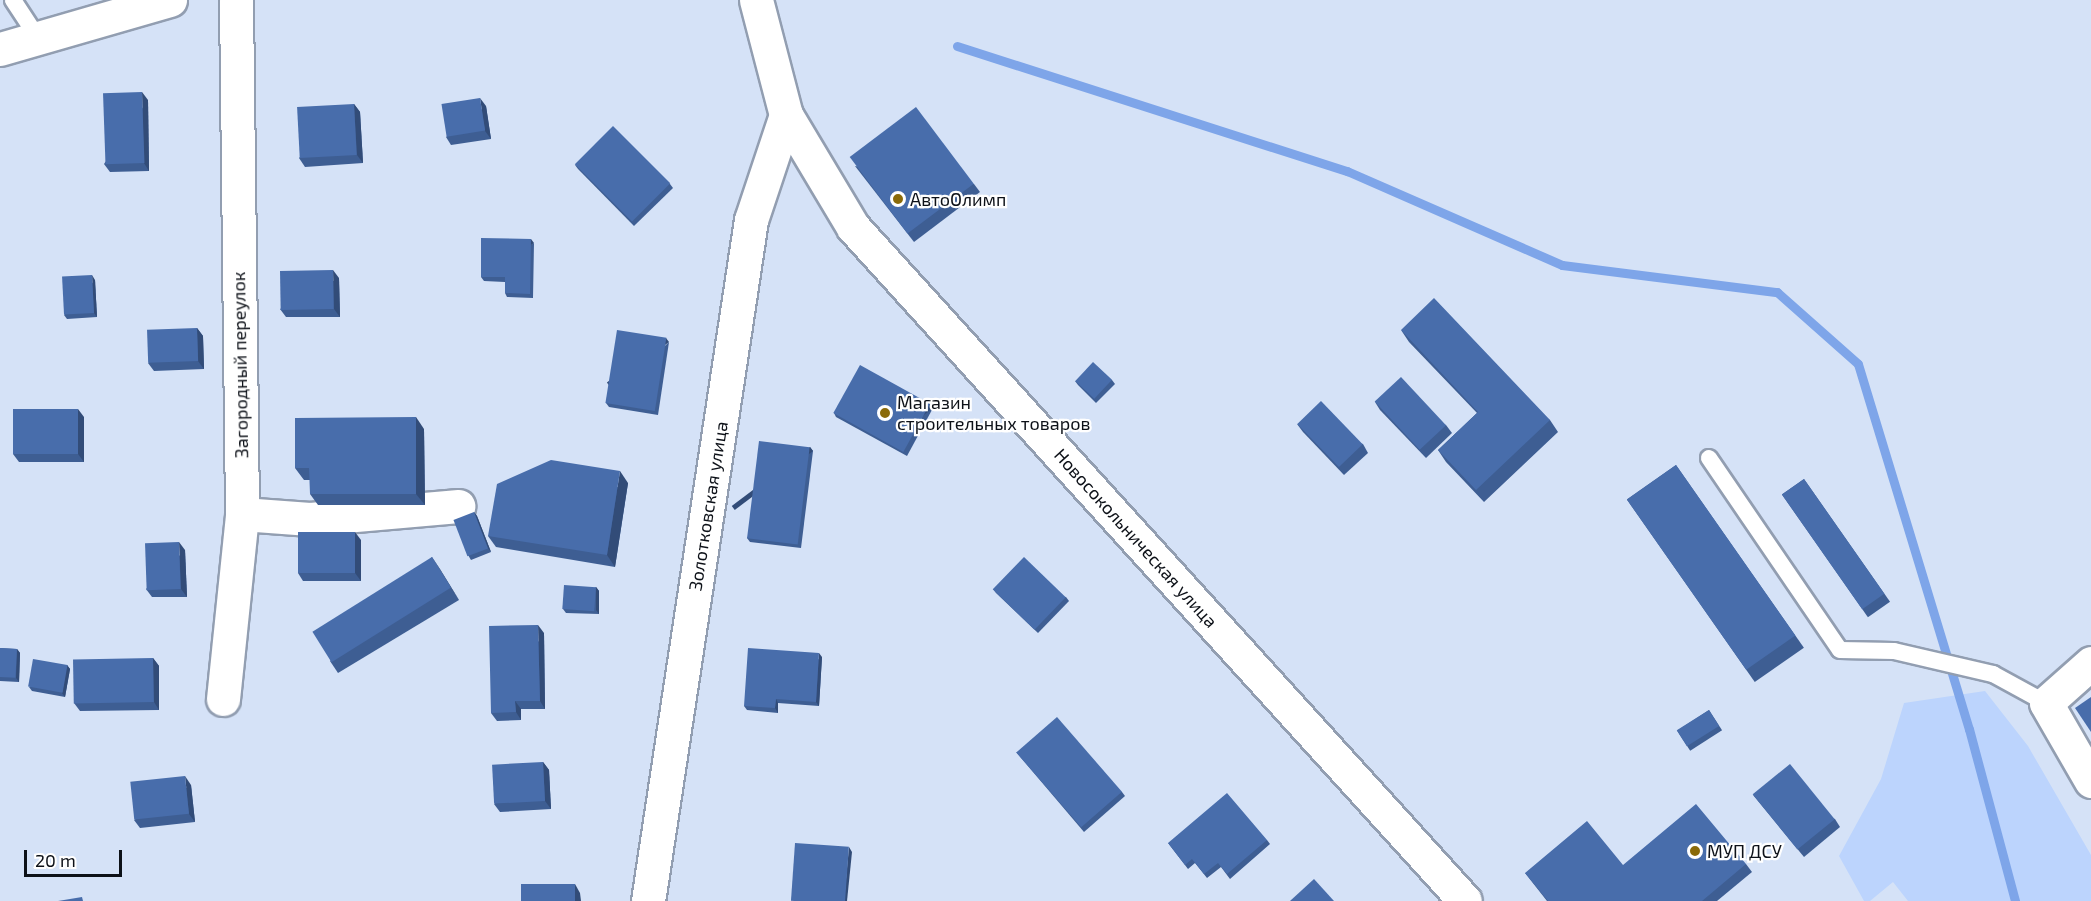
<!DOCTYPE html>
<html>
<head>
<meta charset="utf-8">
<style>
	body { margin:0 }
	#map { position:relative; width:2091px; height:901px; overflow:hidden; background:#d5e2f7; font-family:"Exo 2",sans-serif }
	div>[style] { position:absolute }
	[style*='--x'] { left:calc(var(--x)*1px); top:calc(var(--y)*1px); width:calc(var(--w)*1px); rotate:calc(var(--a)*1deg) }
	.green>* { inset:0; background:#bcd4fd }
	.stream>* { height:9px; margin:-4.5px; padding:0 4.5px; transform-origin:4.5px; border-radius:4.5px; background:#7ea5e9 }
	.roads { filter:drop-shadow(2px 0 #929eb1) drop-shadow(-2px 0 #929eb1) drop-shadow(0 2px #929eb1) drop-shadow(0 -2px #929eb1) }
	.lane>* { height:16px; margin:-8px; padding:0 8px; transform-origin:8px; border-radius:8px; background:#fff }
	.street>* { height:33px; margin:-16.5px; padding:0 16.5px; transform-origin:16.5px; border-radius:16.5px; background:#fff }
	.secondary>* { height:33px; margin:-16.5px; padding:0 16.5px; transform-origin:16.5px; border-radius:16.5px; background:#fff }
	.wall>* { inset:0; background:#3e5e93; transform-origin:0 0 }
	.shaded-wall>* { inset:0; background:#324c78; transform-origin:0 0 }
	.building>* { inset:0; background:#486dab; transform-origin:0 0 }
	.dots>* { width:16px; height:16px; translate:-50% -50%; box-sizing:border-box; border:3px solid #fff; border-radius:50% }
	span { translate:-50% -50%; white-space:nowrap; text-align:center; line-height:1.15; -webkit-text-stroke:4.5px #fff; paint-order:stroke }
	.poi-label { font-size:18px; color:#0d1118 }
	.left { translate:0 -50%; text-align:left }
	.street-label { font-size:18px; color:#0d1118 }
	.scale { position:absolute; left:24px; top:850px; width:98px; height:27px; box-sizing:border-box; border:3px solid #0d1118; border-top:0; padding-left:8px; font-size:18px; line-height:21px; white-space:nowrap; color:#0d1118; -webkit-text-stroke:4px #fff; paint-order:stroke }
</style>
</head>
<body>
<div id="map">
	<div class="green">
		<div style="clip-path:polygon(1985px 691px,2028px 746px,2091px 855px,2091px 901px,1908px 901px,1893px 882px,1870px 901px,1864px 901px,1839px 856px,1881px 779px,1904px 703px)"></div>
	</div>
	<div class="stream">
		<div style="--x:957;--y:46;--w:410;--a:17.8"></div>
		<div style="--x:1347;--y:171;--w:235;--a:23.6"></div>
		<div style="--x:1562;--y:265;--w:217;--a:7.2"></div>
		<div style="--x:1777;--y:292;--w:108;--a:41.6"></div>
		<div style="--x:1858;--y:364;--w:382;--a:73.1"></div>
		<div style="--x:1969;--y:729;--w:178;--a:75"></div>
	</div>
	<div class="roads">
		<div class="lane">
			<div style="--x:13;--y:0;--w:45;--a:56.7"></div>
			<div style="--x:1709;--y:458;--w:232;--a:55.7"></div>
			<div style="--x:1840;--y:650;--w:54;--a:1.1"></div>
			<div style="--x:1894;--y:651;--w:102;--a:13.1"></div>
			<div style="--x:1993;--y:674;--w:60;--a:28.7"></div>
		</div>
		<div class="street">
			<div style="--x:236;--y:0;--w:514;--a:89.33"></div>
			<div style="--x:242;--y:514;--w:68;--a:4.2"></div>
			<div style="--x:310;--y:519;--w:149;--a:-5"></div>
			<div style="--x:2091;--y:663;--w:60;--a:138.4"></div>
			<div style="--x:2046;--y:703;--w:90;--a:60"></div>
			<div style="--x:223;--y:699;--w:186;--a:-84.1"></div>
			<div style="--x:648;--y:901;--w:689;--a:-81.4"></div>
			<div style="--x:751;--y:220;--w:111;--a:-71.6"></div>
		</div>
		<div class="secondary">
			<div style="--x:756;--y:0;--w:119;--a:75.4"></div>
			<div style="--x:786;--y:115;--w:131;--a:59.1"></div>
			<div style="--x:853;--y:227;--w:910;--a:47.76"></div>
			<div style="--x:0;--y:49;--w:177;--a:-16.1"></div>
		</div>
	</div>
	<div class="wall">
		<div style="clip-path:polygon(148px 100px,149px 171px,110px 172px,104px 164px)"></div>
		<div style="clip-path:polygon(354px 104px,360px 112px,363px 163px,305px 167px,299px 158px)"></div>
		<div style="clip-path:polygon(486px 106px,491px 139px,451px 145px,446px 137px)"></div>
		<div style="clip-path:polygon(575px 165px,670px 184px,673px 188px,634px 226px,578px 169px)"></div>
		<div style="clip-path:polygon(855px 166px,974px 184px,980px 192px,914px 242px)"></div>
		<div style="clip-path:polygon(534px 243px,533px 298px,507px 297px,505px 293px,505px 282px,484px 281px,481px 277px)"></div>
		<div style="clip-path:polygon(339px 278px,340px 317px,286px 317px,280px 309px)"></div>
		<div style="clip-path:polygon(95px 280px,97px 317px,67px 319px,64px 315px)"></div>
		<div style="clip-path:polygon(197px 328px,203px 336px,204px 369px,154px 371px,148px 363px)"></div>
		<div style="clip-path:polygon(1401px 330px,1550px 420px,1558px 432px,1484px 502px,1446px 462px,1438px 450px,1477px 413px,1409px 342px)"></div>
		<div style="clip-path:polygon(669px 342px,658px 415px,609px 407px,606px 403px)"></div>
		<div style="clip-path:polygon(1112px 380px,1115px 384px,1096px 403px,1078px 385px,1075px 381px)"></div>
		<div style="clip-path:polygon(1375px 402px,1446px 425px,1452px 433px,1426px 458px,1380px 410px)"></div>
		<div style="clip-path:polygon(930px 404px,933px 408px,907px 456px,836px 417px,834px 413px)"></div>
		<div style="clip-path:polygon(84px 417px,84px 462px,19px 462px,13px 454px)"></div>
		<div style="clip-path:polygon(1297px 424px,1363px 444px,1368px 453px,1344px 475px,1303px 432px)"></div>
		<div style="clip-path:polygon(424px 429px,425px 505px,318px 505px,310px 494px,310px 480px,304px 480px,295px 468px)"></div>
		<div style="clip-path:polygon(810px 447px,813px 451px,801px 548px,750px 542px,747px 538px)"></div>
		<div style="left:1676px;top:465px;width:223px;height:60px;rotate:55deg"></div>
		<div style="left:1804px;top:479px;width:150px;height:27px;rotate:55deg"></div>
		<div style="clip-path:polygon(628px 483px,615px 567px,496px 547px,488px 536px)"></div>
		<div style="clip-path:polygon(474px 512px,477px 516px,491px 552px,471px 560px,468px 555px)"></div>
		<div style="clip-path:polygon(361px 540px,361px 581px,303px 581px,298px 573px)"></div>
		<div style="clip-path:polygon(185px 550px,187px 597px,152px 597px,146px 589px)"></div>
		<div style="clip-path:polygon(432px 557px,459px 600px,338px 673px,330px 661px)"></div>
		<div style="clip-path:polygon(596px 587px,599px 591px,599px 614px,566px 613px,563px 609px)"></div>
		<div style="clip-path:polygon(993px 589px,1066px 597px,1069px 601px,1038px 633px,996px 593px)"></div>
		<div style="clip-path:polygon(544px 633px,545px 709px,521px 709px,521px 720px,497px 721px,491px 713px)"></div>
		<div style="clip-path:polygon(0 648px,17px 649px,20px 653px,19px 682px,0 681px)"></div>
		<div style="clip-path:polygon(822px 657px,819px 706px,778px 703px,778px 713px,747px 710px,744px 706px)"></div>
		<div style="clip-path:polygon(153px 658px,159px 666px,159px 710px,80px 711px,74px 703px)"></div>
		<div style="clip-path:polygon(67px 665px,70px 669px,65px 697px,32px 691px,29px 687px)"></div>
		<div style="left:1709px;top:710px;width:24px;height:38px;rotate:57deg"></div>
		<div style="clip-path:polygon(1016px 752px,1122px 792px,1125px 796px,1084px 832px)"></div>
		<div style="clip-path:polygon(543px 762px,549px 770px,551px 809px,500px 812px,494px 804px)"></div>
		<div style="clip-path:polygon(191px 785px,195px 822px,140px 828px,134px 820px)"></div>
		<div style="clip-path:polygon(1753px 795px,1835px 819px,1840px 827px,1804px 857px)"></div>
		<div style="clip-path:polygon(1267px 840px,1270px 844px,1230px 879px,1221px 867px,1207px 878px,1195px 863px,1188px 869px,1168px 843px)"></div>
		<div style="clip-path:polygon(1746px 864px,1752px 872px,1717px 901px,1547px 901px,1525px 873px,1623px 865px)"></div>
	</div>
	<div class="shaded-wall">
		<div style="clip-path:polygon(142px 92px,148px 100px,149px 171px,144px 163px)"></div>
		<div style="clip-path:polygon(480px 98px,486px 106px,491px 139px,485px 131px)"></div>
		<div style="clip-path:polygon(354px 104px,360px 112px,363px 163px,357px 155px)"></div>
		<div style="left:531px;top:239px;width:5px;height:55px;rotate:53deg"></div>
		<div style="clip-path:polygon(333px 270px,339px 278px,340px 317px,334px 309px)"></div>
		<div style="clip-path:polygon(92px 275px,95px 280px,97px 317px,94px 313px)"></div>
		<div style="clip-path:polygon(197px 328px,203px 336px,204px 369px,198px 361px)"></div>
		<div style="left:666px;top:338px;width:5px;height:74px;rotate:53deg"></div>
		<div style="left:930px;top:404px;width:5px;height:55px;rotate:53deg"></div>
		<div style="clip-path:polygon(78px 409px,84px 417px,84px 462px,78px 454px)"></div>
		<div style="clip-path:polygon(416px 417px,424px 429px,425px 505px,416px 494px)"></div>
		<div style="left:810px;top:447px;width:5px;height:98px;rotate:53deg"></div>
		<div style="clip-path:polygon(620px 471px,628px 483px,615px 567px,607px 555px)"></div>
		<div style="clip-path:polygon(474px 512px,477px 516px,491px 552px,488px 548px)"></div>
		<div style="clip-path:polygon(355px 532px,361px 540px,361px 581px,355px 573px)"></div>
		<div style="clip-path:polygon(179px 542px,185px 550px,187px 597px,181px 589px)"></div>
		<div style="clip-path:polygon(432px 557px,440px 569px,459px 600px,451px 588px)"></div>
		<div style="clip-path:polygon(596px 587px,599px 591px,599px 614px,596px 610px)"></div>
		<div style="clip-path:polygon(538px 625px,544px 633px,545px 709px,540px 701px)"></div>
		<div style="clip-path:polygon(17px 649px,20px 653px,19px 682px,16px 678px)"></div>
		<div style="clip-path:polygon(819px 653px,822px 657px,819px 706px,816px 702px)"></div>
		<div style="clip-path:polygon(153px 658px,159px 666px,159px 710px,154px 702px)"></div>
		<div style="clip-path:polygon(67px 665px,70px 669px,65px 697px,62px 693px)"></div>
		<div style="clip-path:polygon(776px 699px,778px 703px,778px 713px,775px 708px)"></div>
		<div style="clip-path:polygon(515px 701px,521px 709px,521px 720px,516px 712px)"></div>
		<div style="clip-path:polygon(543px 762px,549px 770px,551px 809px,545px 801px)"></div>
		<div style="clip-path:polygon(185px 776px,191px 785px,195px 822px,189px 814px)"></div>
		<div style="clip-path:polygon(849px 847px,852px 852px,847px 901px,844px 901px)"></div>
		<div style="clip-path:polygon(575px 884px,580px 893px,581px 901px,575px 901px)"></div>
	</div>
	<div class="building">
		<div style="left:142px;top:92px;width:71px;height:39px;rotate:88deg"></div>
		<div style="left:480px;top:98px;width:33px;height:39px;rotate:81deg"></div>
		<div style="left:354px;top:104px;width:51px;height:57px;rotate:87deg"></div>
		<div style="left:916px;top:107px;width:96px;height:83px;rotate:53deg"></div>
		<div style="left:613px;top:126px;width:81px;height:54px;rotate:45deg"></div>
		<div style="clip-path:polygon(481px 238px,531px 239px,530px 294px,505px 293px,505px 277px,481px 277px)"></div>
		<div style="left:333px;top:270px;width:39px;height:53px;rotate:89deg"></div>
		<div style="left:92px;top:275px;width:38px;height:30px;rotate:87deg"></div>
		<div style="clip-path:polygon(1434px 298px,1550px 420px,1476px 490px,1438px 450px,1478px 412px,1401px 330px)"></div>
		<div style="left:197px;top:328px;width:33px;height:50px;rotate:88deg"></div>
		<div style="left:617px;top:330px;width:50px;height:74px;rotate:9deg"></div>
		<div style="left:1093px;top:362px;width:26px;height:26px;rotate:43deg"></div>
		<div style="left:860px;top:365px;width:80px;height:55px;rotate:29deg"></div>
		<div style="left:1401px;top:377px;width:66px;height:36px;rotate:47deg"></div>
		<div style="left:1321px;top:401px;width:60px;height:33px;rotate:46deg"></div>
		<div style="left:78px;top:409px;width:45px;height:65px;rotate:90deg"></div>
		<div style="clip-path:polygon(416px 417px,416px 494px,310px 494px,309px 468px,295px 468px,295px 418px)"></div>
		<div style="left:759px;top:441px;width:51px;height:98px;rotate:7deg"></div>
		<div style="clip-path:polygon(551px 460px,620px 471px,607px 555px,488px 536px,497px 484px)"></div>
		<div style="left:1676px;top:465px;width:208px;height:60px;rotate:55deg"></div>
		<div style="left:1804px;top:479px;width:140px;height:27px;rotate:55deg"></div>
		<div style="left:474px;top:512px;width:39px;height:22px;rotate:69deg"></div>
		<div style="left:355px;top:532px;width:41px;height:57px;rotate:90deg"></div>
		<div style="left:179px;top:542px;width:47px;height:34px;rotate:88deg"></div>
		<div style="left:432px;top:557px;width:36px;height:141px;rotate:58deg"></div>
		<div style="left:1024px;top:557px;width:58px;height:45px;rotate:44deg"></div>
		<div style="left:564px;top:585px;width:32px;height:24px;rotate:4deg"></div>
		<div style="clip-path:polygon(538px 625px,540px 701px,515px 701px,516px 712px,491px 713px,489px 626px)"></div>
		<div style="left:0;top:648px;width:17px;height:29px;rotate:3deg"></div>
		<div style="clip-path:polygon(748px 648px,819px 653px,816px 702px,776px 699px,775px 708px,744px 706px)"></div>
		<div style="left:153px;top:658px;width:44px;height:80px;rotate:89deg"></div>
		<div style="left:33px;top:659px;width:35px;height:28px;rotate:10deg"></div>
		<div style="clip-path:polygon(2091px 697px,2091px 732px,2075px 708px)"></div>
		<div style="left:1709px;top:710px;width:19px;height:38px;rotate:58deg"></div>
		<div style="left:1057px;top:717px;width:99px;height:54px;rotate:49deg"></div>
		<div style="left:543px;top:762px;width:39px;height:51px;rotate:87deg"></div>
		<div style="left:1790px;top:764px;width:71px;height:48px;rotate:51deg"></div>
		<div style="left:185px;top:776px;width:38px;height:55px;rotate:84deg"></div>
		<div style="clip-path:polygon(1227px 793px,1267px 840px,1227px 874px,1218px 863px,1204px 874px,1192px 859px,1185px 865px,1168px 843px)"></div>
		<div style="clip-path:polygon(1696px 804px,1746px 864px,1702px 901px,1548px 901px,1525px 873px,1587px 821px,1623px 865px)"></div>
		<div style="left:795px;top:843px;width:54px;height:58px;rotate:4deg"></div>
		<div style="clip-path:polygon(1314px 879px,1334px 901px,1290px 901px)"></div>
		<div style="left:575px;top:884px;width:17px;height:54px;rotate:90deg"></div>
		<div style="clip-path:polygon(82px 897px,83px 901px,58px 901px)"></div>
	</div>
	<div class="dots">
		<div style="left:898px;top:199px;background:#8a6a09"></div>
		<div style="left:885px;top:413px;background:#8a6a09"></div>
		<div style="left:1695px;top:851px;background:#8a6a09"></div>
	</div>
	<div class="poi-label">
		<span class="left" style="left:910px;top:199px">АвтоОлимп</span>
		<span class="left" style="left:897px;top:413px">Магазин<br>строительных товаров</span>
		<span class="left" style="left:1707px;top:851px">МУП ДСУ</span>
	</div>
	<div class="street-label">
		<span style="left:240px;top:365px;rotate:-91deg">Загородный переулок</span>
		<span style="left:708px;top:506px;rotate:-81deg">Золотковская улица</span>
		<span style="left:1136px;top:538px;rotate:48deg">Новосокольническая улица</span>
	</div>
	<div class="scale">20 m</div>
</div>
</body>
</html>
